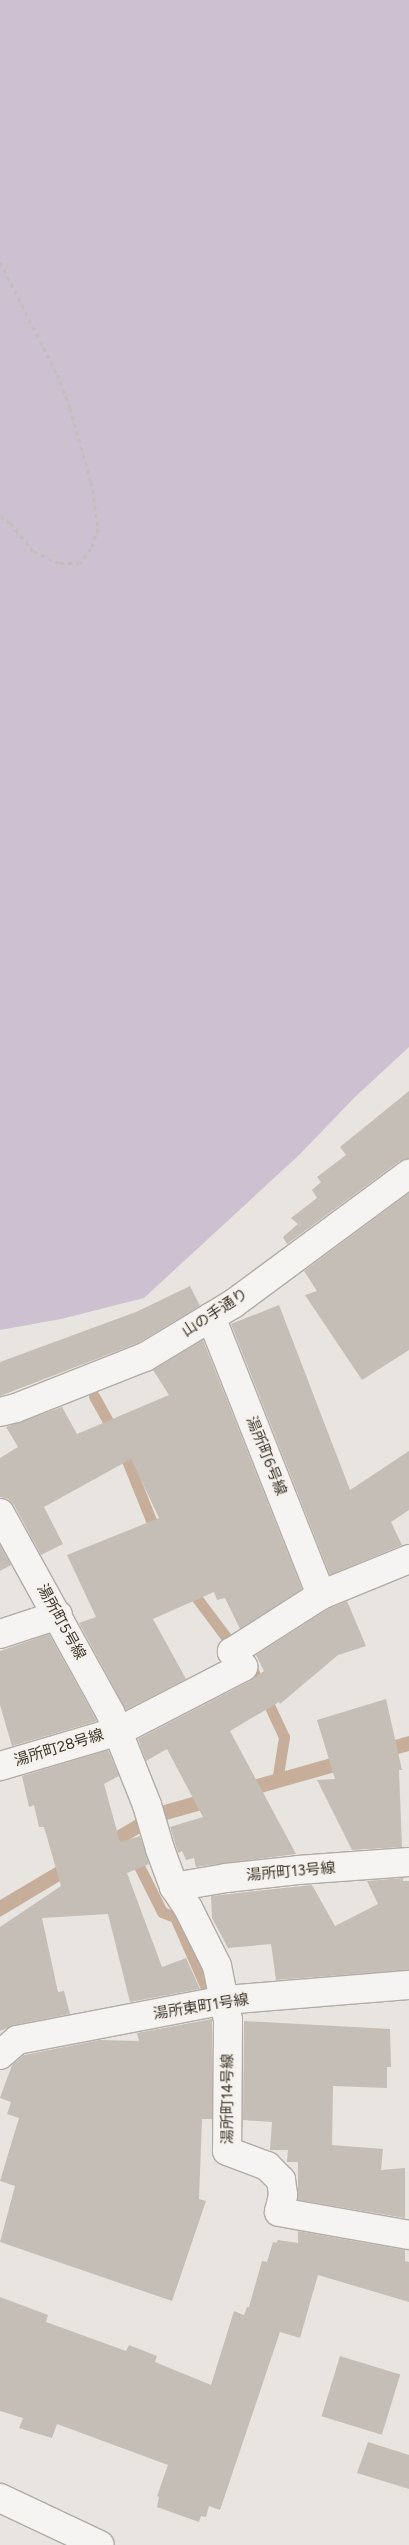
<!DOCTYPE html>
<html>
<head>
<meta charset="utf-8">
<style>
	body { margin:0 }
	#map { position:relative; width:409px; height:2545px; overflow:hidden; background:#e8e4df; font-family:Figtree,"Noto Sans JP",sans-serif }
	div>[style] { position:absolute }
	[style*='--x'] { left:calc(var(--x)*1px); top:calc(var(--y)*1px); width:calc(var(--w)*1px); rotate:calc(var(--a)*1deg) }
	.green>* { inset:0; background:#ccc0d1 }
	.water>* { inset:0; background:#c7ae9b }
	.stream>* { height:11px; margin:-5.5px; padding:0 5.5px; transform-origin:5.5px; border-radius:5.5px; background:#c7ae9b }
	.building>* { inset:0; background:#c4beb6; transform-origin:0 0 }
	.path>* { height:3px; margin-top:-1.5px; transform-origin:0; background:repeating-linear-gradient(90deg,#c2bfba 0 4px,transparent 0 8px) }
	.roads { filter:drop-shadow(1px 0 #b2aca5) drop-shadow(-1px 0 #b2aca5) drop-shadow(0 1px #b2aca5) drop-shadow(0 -1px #b2aca5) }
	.minor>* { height:28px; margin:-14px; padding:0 14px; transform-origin:14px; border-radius:14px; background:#f6f4f2 }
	span { translate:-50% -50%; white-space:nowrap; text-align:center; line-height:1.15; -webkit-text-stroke:5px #f5f2ee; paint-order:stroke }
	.street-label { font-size:15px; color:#3e3529 }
</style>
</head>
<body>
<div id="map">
	<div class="green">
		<div style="clip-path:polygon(0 0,409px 0,409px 1047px,355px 1097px,299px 1155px,144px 1298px,61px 1319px,0 1330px)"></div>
	</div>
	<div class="water">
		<div style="clip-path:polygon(409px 1736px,409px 1751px,163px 1821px,137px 1835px,0 1917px,0 1900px,157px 1807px)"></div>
	</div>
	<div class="stream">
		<div style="--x:94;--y:1396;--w:43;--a:61.1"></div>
		<div style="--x:122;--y:1448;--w:94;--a:68.1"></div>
		<div style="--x:190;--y:1589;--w:70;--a:53.1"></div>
		<div style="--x:232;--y:1645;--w:6;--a:39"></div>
		<div style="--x:248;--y:1660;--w:85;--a:64.9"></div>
		<div style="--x:284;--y:1737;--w:39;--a:99"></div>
		<div style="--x:133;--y:1854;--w:65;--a:63.4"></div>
		<div style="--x:162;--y:1912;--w:14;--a:21"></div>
		<div style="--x:175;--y:1917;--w:85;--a:66.4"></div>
	</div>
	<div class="building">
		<div style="clip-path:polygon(409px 1091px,409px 1159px,400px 1161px,287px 1244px,283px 1237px,298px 1224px,291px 1218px,317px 1198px,312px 1190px,321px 1182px,317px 1177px,346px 1155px,340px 1147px)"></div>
		<div style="clip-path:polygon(409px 1193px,409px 1350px,362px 1380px,305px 1295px,317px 1291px,304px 1271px)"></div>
		<div style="clip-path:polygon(190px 1286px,200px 1306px,138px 1343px,0 1396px,0 1362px,136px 1312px)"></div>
		<div style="clip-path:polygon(279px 1305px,350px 1490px,409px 1451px,409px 1510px,391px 1522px,402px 1545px,330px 1575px,231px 1324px)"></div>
		<div style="clip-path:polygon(203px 1340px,302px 1589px,240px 1629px,225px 1598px,217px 1600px,214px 1592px,153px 1619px,186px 1679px,126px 1710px,79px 1623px,96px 1617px,67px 1555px,159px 1518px,131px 1459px,44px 1507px,63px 1544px,41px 1555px,14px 1505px,8px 1499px,0 1497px,0 1458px,18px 1447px,6px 1427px,62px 1407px,77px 1434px,169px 1395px,153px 1370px)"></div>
		<div style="clip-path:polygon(0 1545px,11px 1565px,0 1571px)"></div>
		<div style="clip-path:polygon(347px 1601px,366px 1646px,338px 1655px,280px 1704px,279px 1702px,230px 1731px,296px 1854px,196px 1867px,194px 1858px,186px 1860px,182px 1851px,178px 1853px,170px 1827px,203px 1817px,167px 1749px,146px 1761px,138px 1739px,250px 1681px,264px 1671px,256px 1655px,328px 1609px)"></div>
		<div style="clip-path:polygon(49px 1634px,97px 1721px,12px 1746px,0 1705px,0 1651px)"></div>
		<div style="clip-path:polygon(386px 1699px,402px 1770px,399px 1770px,402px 1847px,352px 1850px,317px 1780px,335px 1779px,317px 1720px)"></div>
		<div style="clip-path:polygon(108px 1750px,119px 1776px,104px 1784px,120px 1842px,140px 1836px,149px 1864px,127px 1873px,162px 1967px,186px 1958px,200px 1989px,130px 2002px,108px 1914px,42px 1918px,58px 1992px,64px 1991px,70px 2014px,14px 2025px,0 2031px,0 1927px,61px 1886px,44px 1827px,39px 1827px,34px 1805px,29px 1807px,22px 1776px)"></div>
		<div style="clip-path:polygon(403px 1878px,403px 1881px,409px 1881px,409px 1970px,276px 1980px,271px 1944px,228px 1948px,212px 1918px,211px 1896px,312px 1885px,335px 1926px,378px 1904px,367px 1881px)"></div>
		<div style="clip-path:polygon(212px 2019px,212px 2119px,202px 2119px,199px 2199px,206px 2201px,172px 2301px,0 2242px,15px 2186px,0 2181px,19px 2118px,7px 2114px,11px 2102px,0 2098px,12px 2065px,24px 2055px,100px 2040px,139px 2041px,137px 2033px)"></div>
		<div style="clip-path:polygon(244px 2021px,390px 2029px,391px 2067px,387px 2067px,387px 2088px,333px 2086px,332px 2145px,383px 2149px,381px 2170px,405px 2168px,405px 2218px,298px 2200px,298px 2162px,287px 2162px,288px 2150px,270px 2150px,272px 2122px,243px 2120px)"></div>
		<div style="clip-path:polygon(298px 2231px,405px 2250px,405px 2261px,409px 2262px,409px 2302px,318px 2275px,300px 2338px,280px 2332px,220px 2510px,209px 2506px,206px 2517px,201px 2516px,199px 2522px,157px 2507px,159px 2497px,157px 2496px,168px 2465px,57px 2424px,52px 2438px,19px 2428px,23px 2418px,0 2411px,0 2297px,48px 2315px,46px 2322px,126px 2351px,129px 2345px,157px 2356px,155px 2362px,211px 2385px,234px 2311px,244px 2315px,247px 2307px,249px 2307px,262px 2261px,267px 2262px,273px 2242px,276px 2243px,278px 2240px,298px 2243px)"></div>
		<div style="left:340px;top:2356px;width:63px;height:63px;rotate:17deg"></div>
		<div style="clip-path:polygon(368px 2442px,409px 2455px,409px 2489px,357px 2473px)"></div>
	</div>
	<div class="path">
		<div style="--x:0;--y:262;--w:126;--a:63"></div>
		<div style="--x:57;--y:374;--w:36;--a:69"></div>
		<div style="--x:70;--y:408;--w:77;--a:74.2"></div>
		<div style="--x:91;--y:482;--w:47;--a:81.3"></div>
		<div style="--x:98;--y:528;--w:21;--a:109"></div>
		<div style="--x:91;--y:548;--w:19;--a:126"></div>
		<div style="--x:80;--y:563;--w:21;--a:180"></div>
		<div style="--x:59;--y:563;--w:29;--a:-155"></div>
		<div style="--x:33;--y:551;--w:36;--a:-129"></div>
		<div style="--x:10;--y:523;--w:12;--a:-145"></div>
	</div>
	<div class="roads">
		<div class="minor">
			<div style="--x:211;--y:1317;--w:299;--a:68.4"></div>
			<div style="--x:0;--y:1412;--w:16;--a:-14"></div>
			<div style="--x:16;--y:1408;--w:139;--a:-21.6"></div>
			<div style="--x:145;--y:1357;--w:103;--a:-31.1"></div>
			<div style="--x:233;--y:1304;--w:219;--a:-36.5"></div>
			<div style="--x:0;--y:1513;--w:227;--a:61.1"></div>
			<div style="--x:110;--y:1712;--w:100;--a:68.3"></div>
			<div style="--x:147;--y:1805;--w:46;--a:73.5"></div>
			<div style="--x:160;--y:1849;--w:40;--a:69.8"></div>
			<div style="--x:174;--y:1887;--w:25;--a:56"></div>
			<div style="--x:188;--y:1908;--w:65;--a:63.4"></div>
			<div style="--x:217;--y:1966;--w:55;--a:78.5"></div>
			<div style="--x:228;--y:2020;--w:131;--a:90.4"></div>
			<div style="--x:227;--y:2151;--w:43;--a:20.6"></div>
			<div style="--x:267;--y:2166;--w:20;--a:45"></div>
			<div style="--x:281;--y:2180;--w:15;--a:82"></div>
			<div style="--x:283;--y:2195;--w:17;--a:103"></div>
			<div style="--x:279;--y:2212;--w:132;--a:10"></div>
			<div style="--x:0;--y:1634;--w:61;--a:-18.1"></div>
			<div style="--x:0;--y:1766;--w:124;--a:-16.4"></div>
			<div style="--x:119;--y:1731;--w:140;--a:-27.3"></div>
			<div style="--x:243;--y:1667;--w:19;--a:-126"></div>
			<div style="--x:232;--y:1652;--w:106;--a:-32.6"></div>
			<div style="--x:321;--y:1595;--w:95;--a:-22.2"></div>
			<div style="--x:174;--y:1887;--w:53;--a:-9.8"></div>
			<div style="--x:226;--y:1878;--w:72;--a:-6.3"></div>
			<div style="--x:298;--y:1870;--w:111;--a:-4.1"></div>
			<div style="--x:0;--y:2055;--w:23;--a:-41"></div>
			<div style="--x:17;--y:2040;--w:212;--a:-10.9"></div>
			<div style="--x:225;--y:2000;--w:185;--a:-4.7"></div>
			<div style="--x:0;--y:2498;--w:110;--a:25.2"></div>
		</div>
	</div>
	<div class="street-label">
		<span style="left:215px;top:1313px;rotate:-33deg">山の手通り</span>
		<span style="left:266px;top:1456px;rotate:68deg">湯所町6号線</span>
		<span style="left:61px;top:1622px;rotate:61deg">湯所町5号線</span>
		<span style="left:59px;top:1748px;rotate:-17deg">湯所町28号線</span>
		<span style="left:291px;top:1872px;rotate:-5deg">湯所町13号線</span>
		<span style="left:201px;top:2007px;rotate:-9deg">湯所東町1号線</span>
		<span style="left:228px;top:2099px;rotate:-90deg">湯所町14号線</span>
	</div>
</div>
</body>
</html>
